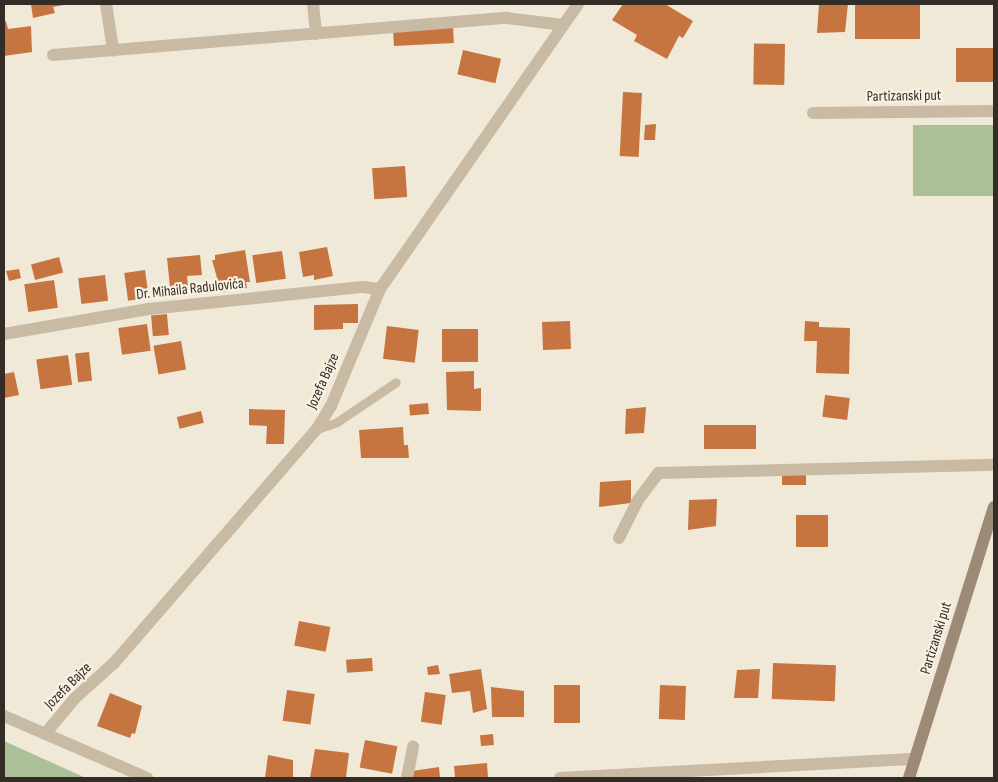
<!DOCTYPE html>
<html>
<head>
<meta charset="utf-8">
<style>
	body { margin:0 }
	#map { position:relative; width:998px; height:782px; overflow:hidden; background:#f1e9d8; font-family:"Sofia Sans Condensed",sans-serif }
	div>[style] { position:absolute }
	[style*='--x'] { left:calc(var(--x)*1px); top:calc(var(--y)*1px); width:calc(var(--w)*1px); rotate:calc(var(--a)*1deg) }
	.green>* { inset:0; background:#acc098; transform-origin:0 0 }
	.building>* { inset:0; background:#c67540; transform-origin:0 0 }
	.service>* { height:9px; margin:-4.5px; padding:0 4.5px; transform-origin:4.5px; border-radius:4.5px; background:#c9baa4 }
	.minor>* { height:12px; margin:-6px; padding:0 6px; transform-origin:6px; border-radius:6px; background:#c9baa4 }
	.secondary>* { height:12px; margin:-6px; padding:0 6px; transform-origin:6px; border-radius:6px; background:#9c8976 }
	span { translate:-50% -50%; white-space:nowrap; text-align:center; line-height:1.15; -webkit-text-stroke:4.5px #f9f2e4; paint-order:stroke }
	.street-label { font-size:15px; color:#342c26 }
	.frame { position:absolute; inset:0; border:5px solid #342c26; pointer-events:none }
</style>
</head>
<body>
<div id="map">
	<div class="green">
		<div style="left:994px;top:125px;width:71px;height:81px;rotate:90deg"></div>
		<div style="clip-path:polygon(4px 741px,86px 778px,4px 778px)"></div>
	</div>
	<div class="building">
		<div style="clip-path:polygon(31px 4px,64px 4px,64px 5px,53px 7px,55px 13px,33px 18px)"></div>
		<div style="clip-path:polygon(623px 4px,665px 4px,693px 21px,683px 38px,679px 36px,667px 59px,634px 41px,637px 35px,612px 20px)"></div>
		<div style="clip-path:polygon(819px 4px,848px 4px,845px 32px,817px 33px)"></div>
		<div style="left:855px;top:4px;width:65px;height:35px"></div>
		<div style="clip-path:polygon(6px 21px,8px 29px,31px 26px,32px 52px,4px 56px,4px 22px)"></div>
		<div style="left:453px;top:26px;width:17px;height:60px;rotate:87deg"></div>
		<div style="left:785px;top:44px;width:41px;height:31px;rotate:91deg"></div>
		<div style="left:993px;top:48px;width:34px;height:37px;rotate:90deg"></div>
		<div style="left:463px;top:50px;width:39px;height:25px;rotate:13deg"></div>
		<div style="left:623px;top:92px;width:19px;height:64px;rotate:3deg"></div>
		<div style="clip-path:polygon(656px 124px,655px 140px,644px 140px,645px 125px)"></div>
		<div style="left:405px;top:166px;width:31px;height:33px;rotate:86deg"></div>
		<div style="clip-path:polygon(327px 247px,333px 276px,314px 280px,314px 275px,303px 277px,299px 252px)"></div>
		<div style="clip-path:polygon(245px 250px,250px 282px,246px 282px,247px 288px,221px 292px,212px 260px,215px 260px,215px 255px)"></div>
		<div style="left:282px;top:251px;width:28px;height:30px;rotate:82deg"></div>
		<div style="clip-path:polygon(200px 255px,202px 275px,187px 276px,188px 286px,170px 287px,167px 258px)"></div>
		<div style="left:59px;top:257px;width:16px;height:29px;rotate:75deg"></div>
		<div style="clip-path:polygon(19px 269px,21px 278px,9px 281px,6px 271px)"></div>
		<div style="left:145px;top:270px;width:28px;height:21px;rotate:82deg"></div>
		<div style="left:105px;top:275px;width:26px;height:27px;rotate:83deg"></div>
		<div style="left:54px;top:280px;width:28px;height:30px;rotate:82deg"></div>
		<div style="clip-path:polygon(358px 304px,358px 323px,343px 323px,343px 329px,314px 330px,314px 305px)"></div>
		<div style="left:167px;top:314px;width:21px;height:16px;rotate:85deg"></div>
		<div style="left:570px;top:321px;width:28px;height:28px;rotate:88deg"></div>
		<div style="clip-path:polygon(805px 321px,819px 322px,819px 327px,850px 328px,849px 374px,816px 373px,817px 341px,804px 341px)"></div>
		<div style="left:147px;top:324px;width:27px;height:29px;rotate:82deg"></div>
		<div style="left:387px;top:326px;width:32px;height:33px;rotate:7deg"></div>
		<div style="left:478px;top:329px;width:33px;height:36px;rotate:90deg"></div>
		<div style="left:181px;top:341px;width:29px;height:28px;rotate:80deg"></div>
		<div style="left:89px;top:352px;width:29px;height:14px;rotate:84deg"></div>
		<div style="left:68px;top:355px;width:30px;height:32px;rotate:82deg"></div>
		<div style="clip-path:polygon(474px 371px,474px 389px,481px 388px,481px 411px,447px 410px,446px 372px)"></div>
		<div style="clip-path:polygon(14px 372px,19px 395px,4px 398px,4px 374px)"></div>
		<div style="left:825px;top:395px;width:25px;height:22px;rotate:7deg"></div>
		<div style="left:428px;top:403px;width:11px;height:19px;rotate:85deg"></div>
		<div style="clip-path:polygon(646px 407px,644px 433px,625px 434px,626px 409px)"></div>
		<div style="clip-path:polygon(249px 409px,285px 410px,284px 444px,266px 444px,267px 426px,249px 425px)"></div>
		<div style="left:201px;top:411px;width:12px;height:25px;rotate:76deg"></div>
		<div style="left:704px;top:425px;width:52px;height:24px"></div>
		<div style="clip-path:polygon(403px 427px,404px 445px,408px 445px,409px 458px,361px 458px,359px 430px)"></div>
		<div style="left:806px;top:473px;width:12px;height:24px;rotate:90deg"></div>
		<div style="clip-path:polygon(631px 480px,631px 503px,599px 507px,600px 482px)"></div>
		<div style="clip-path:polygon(717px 499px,716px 526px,688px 530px,689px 500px)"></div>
		<div style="left:796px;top:515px;width:32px;height:32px"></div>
		<div style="left:299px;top:621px;width:32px;height:25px;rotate:11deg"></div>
		<div style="left:372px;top:658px;width:13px;height:26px;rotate:86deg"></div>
		<div style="left:773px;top:663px;width:63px;height:36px;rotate:2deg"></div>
		<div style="clip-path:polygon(438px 665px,440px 674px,428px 675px,427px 667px)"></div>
		<div style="clip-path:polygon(481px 669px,487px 709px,473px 713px,470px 691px,452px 693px,449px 674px)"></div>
		<div style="clip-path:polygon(760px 669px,758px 698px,734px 698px,737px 670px)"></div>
		<div style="left:554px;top:685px;width:26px;height:38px"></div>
		<div style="left:660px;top:685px;width:26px;height:34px;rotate:2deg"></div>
		<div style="clip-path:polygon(491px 687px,524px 691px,524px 717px,492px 717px)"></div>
		<div style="left:287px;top:690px;width:28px;height:31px;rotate:8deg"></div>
		<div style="left:425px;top:692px;width:21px;height:30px;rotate:8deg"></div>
		<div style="clip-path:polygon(110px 693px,142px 706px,135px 734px,132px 733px,130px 738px,97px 726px)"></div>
		<div style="left:493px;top:734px;width:11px;height:13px;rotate:85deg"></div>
		<div style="left:365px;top:740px;width:33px;height:28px;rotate:11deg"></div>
		<div style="clip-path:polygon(315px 749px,349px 753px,346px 778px,310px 778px)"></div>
		<div style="clip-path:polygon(268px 755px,293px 760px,293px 778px,265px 778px)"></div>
		<div style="clip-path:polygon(487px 763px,488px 778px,455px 778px,454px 766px)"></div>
		<div style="clip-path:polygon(439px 767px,440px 778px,413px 778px,412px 771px)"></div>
	</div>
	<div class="service">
		<div style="--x:317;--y:429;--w:21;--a:-19"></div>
		<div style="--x:337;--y:422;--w:71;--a:-34.1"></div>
	</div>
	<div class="minor">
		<div style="--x:106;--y:4;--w:47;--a:81.3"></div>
		<div style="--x:313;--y:4;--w:30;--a:84"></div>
		<div style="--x:53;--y:55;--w:455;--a:-4.7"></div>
		<div style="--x:506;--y:18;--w:58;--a:6.9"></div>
		<div style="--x:813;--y:113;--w:181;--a:-0.6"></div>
		<div style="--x:4;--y:334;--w:147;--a:-9.8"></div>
		<div style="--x:149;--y:309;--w:215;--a:-5.9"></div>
		<div style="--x:363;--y:287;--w:17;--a:7"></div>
		<div style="--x:619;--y:538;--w:42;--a:-63.4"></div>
		<div style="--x:638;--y:500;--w:34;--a:-53"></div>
		<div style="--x:658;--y:473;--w:336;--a:-1.4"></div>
		<div style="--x:4;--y:716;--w:156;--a:23.4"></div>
		<div style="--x:45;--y:734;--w:47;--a:-50.2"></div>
		<div style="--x:75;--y:698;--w:52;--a:-41.9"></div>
		<div style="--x:114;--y:663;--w:310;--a:-49.1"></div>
		<div style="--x:317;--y:429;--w:27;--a:-59"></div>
		<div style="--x:331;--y:406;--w:127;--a:-67.3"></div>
		<div style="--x:380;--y:289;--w:347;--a:-55.2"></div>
		<div style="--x:407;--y:778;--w:32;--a:-79"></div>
		<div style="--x:560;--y:778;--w:356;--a:-3.1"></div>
	</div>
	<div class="secondary">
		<div style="--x:909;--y:778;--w:284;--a:-72.6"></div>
	</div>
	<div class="street-label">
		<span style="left:904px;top:96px;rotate:-1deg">Partizanski put</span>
		<span style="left:190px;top:289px;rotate:-6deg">Dr. Mihaila Radulovića</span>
		<span style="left:323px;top:381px;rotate:-66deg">Jozefa Bajze</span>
		<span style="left:936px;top:638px;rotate:-73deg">Partizanski put</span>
		<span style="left:68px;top:686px;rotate:-45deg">Jozefa Bajze</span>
	</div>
	<div class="frame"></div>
</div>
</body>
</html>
